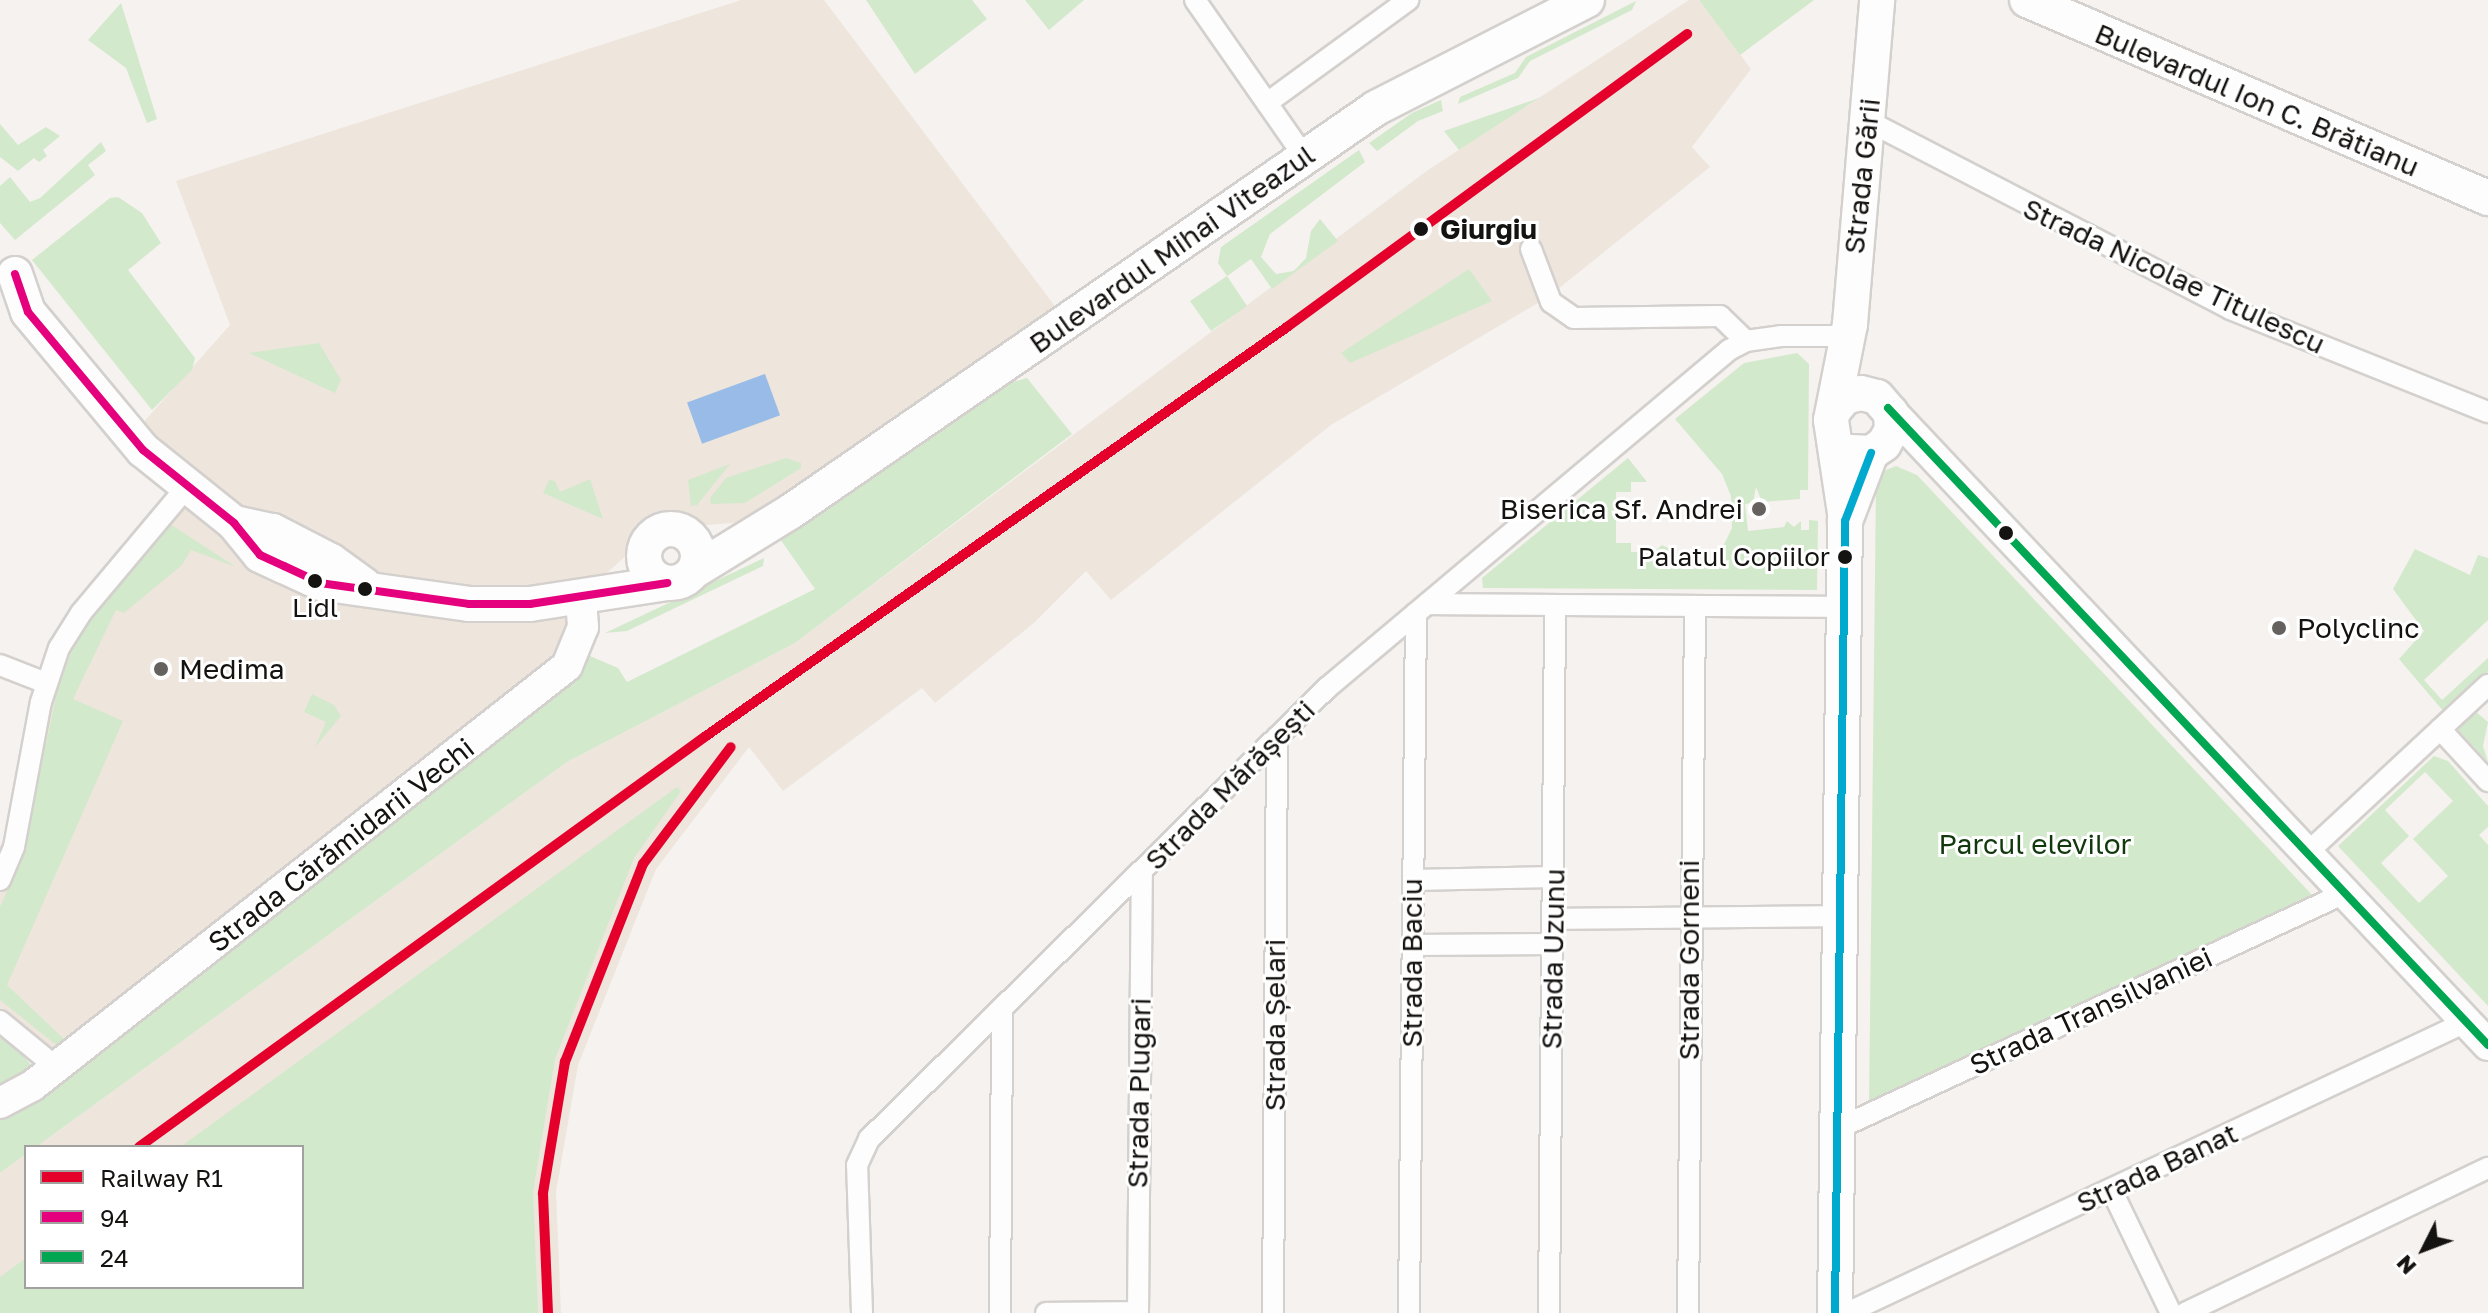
<!DOCTYPE html>
<html>
<head>
<meta charset="utf-8">
<style>
	body { margin:0 }
	#map { position:relative; width:2488px; height:1313px; overflow:hidden; background:#f6f2ef; font-family:"Golos Text",sans-serif }
	div>[style] { position:absolute }
	[style*='--x'] { left:calc(var(--x)*1px); top:calc(var(--y)*1px); width:calc(var(--w)*1px); rotate:calc(var(--a)*1deg) }
	.built>* { inset:0; background:#eee5dd }
	.green>* { inset:0; background:#d3e9cc }
	.water>* { inset:0; background:#98bce7; transform-origin:0 0 }
	.roads { filter:drop-shadow(2px 0 #d3d0cd) drop-shadow(-2px 0 #d3d0cd) drop-shadow(0 2px #d3d0cd) drop-shadow(0 -2px #d3d0cd) }
	.street>* { height:20px; margin:-10px; padding:0 10px; transform-origin:10px; border-radius:10px; background:#fefdfd }
	.secondary>* { height:30px; margin:-15px; padding:0 15px; transform-origin:15px; border-radius:15px; background:#fefdfd }
	.primary>* { height:34px; margin:-17px; padding:0 17px; transform-origin:17px; border-radius:17px; background:#fefdfd }
	.primary>.ring { margin:-17px; padding:0; box-sizing:content-box; background:none; border:34px solid #fefdfd; border-radius:50% }
	.bus-1>* { height:8px; margin:-4px; padding:0 4px; transform-origin:4px; border-radius:4px; background:#e5007d }
	.bus-2>* { height:8px; margin:-4px; padding:0 4px; transform-origin:4px; border-radius:4px; background:#00a651 }
	.bus-3>* { height:8px; margin:-4px; padding:0 4px; transform-origin:4px; border-radius:4px; background:#00a9ce }
	.rail-1>* { height:10px; margin:-5px; padding:0 5px; transform-origin:5px; border-radius:5px; background:#e4002b }
	.dots>* { width:22px; height:22px; translate:-50% -50%; box-sizing:border-box; border:4px solid #fff; border-radius:50% }
	span { translate:-50% -50%; white-space:nowrap; text-align:center; line-height:1.15; -webkit-text-stroke:6px #fff; paint-order:stroke }
	.bus-label { font-size:26px; color:#151311 }
	.right { translate:-100% -50%; text-align:right }
	.street-label { font-size:28px; color:#151311 }
	.stop-label { font-size:28px; color:#151311; font-weight:700 }
	.left { translate:0 -50%; text-align:left }
	.poi-label { font-size:28px; color:#151311 }
	.park-label { font-size:28px; color:#12390e }
	.legend { position:absolute; left:24px; top:1145px; width:280px; height:144px; box-sizing:border-box; background:#fff; border:2px solid #a1a1a0; margin:0; padding:10px 14px; list-style:none; font-size:24px; color:#151311 }
	.legend li { display:flex; align-items:center; gap:16px; height:40px }
	.legend b { width:40px; border:2px solid #a1a1a0 }
	.north { position:absolute; left:2384px; top:1209px; width:80px; height:80px; -webkit-text-stroke:6px #fff; paint-order:stroke; rotate:228deg; font-size:22px; font-weight:700; line-height:32px; text-align:center; color:#151311 }
	.north::after { content:''; display:block; margin:auto; width:28px; height:36px; background:#151311; clip-path:polygon(50% 0,100% 100%,50% 72%,0 100%) }
</style>
</head>
<body>
<div id="map">
	<div class="built">
		<div style="clip-path:polygon(741px 0,824px 0,1067px 322px,772px 520px,656px 529px,580px 597px,581px 638px,56px 1067px,0 1021px,0 880px,59px 648px,185px 489px,133px 434px,230px 325px,176px 181px)"></div>
		<div style="clip-path:polygon(1689px 0,1699px 0,1751px 69px,1692px 147px,1710px 167px,1548px 297px,1331px 425px,1111px 600px,1086px 571px,1035px 622px,935px 703px,922px 688px,783px 791px,749px 747px,656px 869px,578px 1065px,556px 1192px,561px 1313px,0 1313px,0 1173px,26px 1154px,26px 1287px,302px 1287px,302px 1147px,36px 1147px,567px 762px,795px 643px,1428px 170px)"></div>
	</div>
	<div class="green">
		<div style="clip-path:polygon(866px 0,972px 0,987px 19px,915px 74px)"></div>
		<div style="clip-path:polygon(1025px 0,1084px 0,1049px 30px)"></div>
		<div style="clip-path:polygon(1699px 0,1814px 0,1740px 55px)"></div>
		<div style="clip-path:polygon(1636px 1px,1632px 10px,1530px 61px,1518px 78px,1458px 104px,1460px 97px,1515px 73px,1526px 57px)"></div>
		<div style="clip-path:polygon(121px 3px,157px 119px,147px 123px,126px 68px,88px 40px)"></div>
		<div style="clip-path:polygon(1539px 98px,1459px 150px,1444px 131px)"></div>
		<div style="clip-path:polygon(1441px 100px,1443px 111px,1418px 121px,1377px 151px,1369px 143px,1412px 113px)"></div>
		<div style="clip-path:polygon(0 124px,18px 145px,46px 127px,60px 136px,43px 150px,47px 156px,39px 162px,34px 158px,18px 171px,0 157px)"></div>
		<div style="clip-path:polygon(101px 142px,106px 151px,88px 165px,95px 175px,15px 240px,0 223px,0 186px,10px 177px,30px 202px,40px 198px)"></div>
		<div style="clip-path:polygon(1359px 150px,1365px 162px,1270px 234px,1261px 257px,1276px 274px,1294px 271px,1306px 258px,1311px 231px,1320px 219px,1338px 241px,1272px 289px,1251px 259px,1227px 276px,1247px 306px,1211px 331px,1190px 301px,1227px 276px,1218px 263px,1221px 247px)"></div>
		<div style="clip-path:polygon(118px 197px,142px 213px,161px 243px,128px 270px,195px 358px,192px 370px,152px 410px,32px 260px,110px 198px)"></div>
		<div style="clip-path:polygon(1469px 269px,1492px 301px,1350px 363px,1341px 353px)"></div>
		<div style="clip-path:polygon(319px 343px,341px 380px,335px 393px,249px 353px)"></div>
		<div style="clip-path:polygon(1797px 353px,1809px 364px,1808px 490px,1800px 490px,1800px 499px,1762px 502px,1756px 487px,1753px 503px,1745px 504px,1748px 531px,1784px 527px,1787px 521px,1794px 527px,1801px 521px,1801px 530px,1809px 530px,1809px 520px,1818px 521px,1817px 590px,1483px 588px,1482px 578px,1628px 458px,1647px 482px,1631px 482px,1631px 492px,1616px 492px,1616px 543px,1631px 543px,1631px 552px,1654px 552px,1662px 545px,1712px 569px,1732px 528px,1731px 496px,1722px 474px,1675px 419px,1744px 363px)"></div>
		<div style="clip-path:polygon(1027px 378px,1072px 434px,795px 643px,567px 762px,36px 1147px,26px 1147px,26px 1154px,0 1173px,0 1118px,82px 1068px,570px 679px,590px 656px,618px 668px,627px 682px,815px 589px,778px 536px,1013px 382px)"></div>
		<div style="clip-path:polygon(786px 458px,801px 463px,801px 468px,745px 503px,711px 504px,710px 498px,726px 478px)"></div>
		<div style="clip-path:polygon(730px 464px,697px 505px,691px 506px,688px 480px)"></div>
		<div style="clip-path:polygon(1896px 466px,1917px 475px,2315px 898px,1869px 1106px,1876px 486px,1886px 470px)"></div>
		<div style="clip-path:polygon(590px 479px,603px 519px,543px 493px,549px 480px,555px 481px,560px 492px)"></div>
		<div style="clip-path:polygon(170px 524px,236px 567px,191px 550px,182px 565px,124px 613px,116px 610px,73px 699px,123px 721px,7px 985px,66px 1041px,60px 1048px,0 1000px,0 907px,22px 857px,57px 692px,70px 655px,91px 618px)"></div>
		<div style="clip-path:polygon(2415px 549px,2470px 575px,2478px 555px,2488px 558px,2488px 620px,2424px 680px,2442px 700px,2488px 658px,2488px 672px,2444px 712px,2399px 659px,2424px 631px,2393px 589px)"></div>
		<div style="clip-path:polygon(764px 558px,763px 566px,627px 631px,605px 633px)"></div>
		<div style="clip-path:polygon(312px 694px,334px 705px,341px 716px,315px 747px,326px 722px,304px 712px)"></div>
		<div style="clip-path:polygon(2476px 712px,2488px 722px,2483px 746px,2488px 762px,2458px 730px)"></div>
		<div style="clip-path:polygon(evenodd,2434px 756px,2448px 761px,2488px 806px,2488px 827px,2479px 835px,2488px 845px,2488px 1006px,2338px 846px,2434px 756px,2425px 772px,2453px 801px,2413px 839px,2448px 876px,2419px 903px,2381px 863px,2409px 836px,2385px 810px,2425px 772px)"></div>
		<div style="clip-path:polygon(677px 787px,681px 791px,634px 858px,555px 1059px,533px 1192px,538px 1313px,0 1313px,0 1277px,26px 1258px,26px 1287px,302px 1287px,302px 1147px,180px 1147px)"></div>
		<div style="clip-path:polygon(0 1030px,34px 1068px,0 1095px)"></div>
	</div>
	<div class="water">
		<div style="left:765px;top:374px;width:44px;height:83px;rotate:70deg"></div>
	</div>
	<div class="roads">
		<div class="street">
			<div style="--x:1195;--y:0;--w:190;--a:55.1"></div>
			<div style="--x:1267;--y:103;--w:175;--a:-36.1"></div>
			<div style="--x:1868;--y:121;--w:408;--a:27.4"></div>
			<div style="--x:2230;--y:309;--w:278;--a:21.8"></div>
			<div style="--x:1531;--y:249;--w:57;--a:69.3"></div>
			<div style="--x:1551;--y:302;--w:28;--a:35"></div>
			<div style="--x:1574;--y:318;--w:146;--a:-0.8"></div>
			<div style="--x:1720;--y:316;--w:36;--a:44"></div>
			<div style="--x:1427;--y:604;--w:417;--a:0.4"></div>
			<div style="--x:0;--y:665;--w:49;--a:21.4"></div>
			<div style="--x:2440;--y:729;--w:71;--a:47.3"></div>
			<div style="--x:2307;--y:853;--w:247;--a:-42.9"></div>
			<div style="--x:0;--y:880;--w:36;--a:-67"></div>
			<div style="--x:14;--y:847;--w:147;--a:-79.5"></div>
			<div style="--x:41;--y:702;--w:57;--a:-71.6"></div>
			<div style="--x:59;--y:648;--w:41;--a:-57.8"></div>
			<div style="--x:81;--y:613;--w:162;--a:-50"></div>
			<div style="--x:1413;--y:880;--w:141;--a:-1.2"></div>
			<div style="--x:1553;--y:919;--w:288;--a:-0.6"></div>
			<div style="--x:1412;--y:945;--w:141;--a:-0.4"></div>
			<div style="--x:0;--y:1021;--w:72;--a:39.4"></div>
			<div style="--x:1837;--y:1129;--w:560;--a:-24.92"></div>
			<div style="--x:2111;--y:1189;--w:138;--a:64.2"></div>
			<div style="--x:862;--y:1313;--w:148;--a:-91.9"></div>
			<div style="--x:857;--y:1165;--w:29;--a:-65"></div>
			<div style="--x:869;--y:1139;--w:643;--a:-44.56"></div>
			<div style="--x:1327;--y:688;--w:525;--a:-40.06"></div>
			<div style="--x:1729;--y:350;--w:19;--a:-28"></div>
			<div style="--x:1746;--y:341;--w:35;--a:-8"></div>
			<div style="--x:1781;--y:336;--w:67;--a:0"></div>
			<div style="--x:1000;--y:1313;--w:305;--a:-89.6"></div>
			<div style="--x:1046;--y:1313;--w:92;--a:-0.6"></div>
			<div style="--x:1138;--y:1313;--w:441;--a:-89.5"></div>
			<div style="--x:1273;--y:1313;--w:576;--a:-89.6"></div>
			<div style="--x:1409;--y:1313;--w:700;--a:-89.43"></div>
			<div style="--x:1549;--y:1313;--w:708;--a:-89.51"></div>
			<div style="--x:1688;--y:1313;--w:706;--a:-89.43"></div>
			<div style="--x:1847;--y:1313;--w:684;--a:-25.18"></div>
			<div style="--x:2185;--y:1313;--w:336;--a:-25.6"></div>
		</div>
		<div class="secondary">
			<div style="--x:1888;--y:408;--w:875;--a:46.71"></div>
			<div style="--x:0;--y:1103;--w:36;--a:-28"></div>
			<div style="--x:32;--y:1086;--w:680;--a:-38.13"></div>
			<div style="--x:567;--y:666;--w:42;--a:-67.7"></div>
			<div style="--x:583;--y:627;--w:29;--a:-94"></div>
		</div>
		<div class="primary">
			<div style="--x:2027;--y:0;--w:502;--a:23.24"></div>
			<div style="--x:15;--y:274;--w:40;--a:71.1"></div>
			<div style="--x:28;--y:312;--w:180;--a:50.2"></div>
			<div style="--x:143;--y:450;--w:117;--a:38.7"></div>
			<div style="--x:234;--y:523;--w:41;--a:50.9"></div>
			<div style="--x:260;--y:555;--w:26;--a:25"></div>
			<div style="--x:284;--y:566;--w:40;--a:25"></div>
			<div style="--x:320;--y:583;--w:150;--a:8"></div>
			<div style="--x:469;--y:604;--w:61;--a:0"></div>
			<div style="--x:530;--y:604;--w:139;--a:-8.7"></div>
			<div style="--x:1834;--y:410;--w:17;--a:-50"></div>
			<div style="--x:1845;--y:397;--w:16;--a:-14"></div>
			<div style="--x:1861;--y:393;--w:16;--a:14"></div>
			<div style="--x:1877;--y:397;--w:21;--a:49"></div>
			<div style="--x:1891;--y:413;--w:17;--a:87"></div>
			<div style="--x:1892;--y:430;--w:16;--a:120"></div>
			<div style="--x:1884;--y:444;--w:16;--a:145"></div>
			<div style="--x:1871;--y:453;--w:20;--a:-177"></div>
			<div style="--x:1845;--y:513;--w:94;--a:-98.6"></div>
			<div style="--x:1831;--y:420;--w:98;--a:-78.8"></div>
			<div style="--x:1850;--y:324;--w:325;--a:-85.2"></div>
			<div style="--x:234;--y:523;--w:40;--a:12"></div>
			<div style="--x:273;--y:531;--w:65;--a:27.3"></div>
			<div style="--x:331;--y:561;--w:41;--a:36"></div>
			<div class="ring" style="left:644px;top:529px;width:20px;height:20px"></div>
			<div style="--x:694;--y:571;--w:113;--a:-31.6"></div>
			<div style="--x:790;--y:512;--w:712;--a:-34.58"></div>
			<div style="--x:1376;--y:108;--w:237;--a:-27.1"></div>
			<div style="--x:1835;--y:1313;--w:792;--a:-89.28"></div>
			<div style="--x:1845;--y:521;--w:73;--a:-69.1"></div>
		</div>
	</div>
	<div class="bus-1">
		<div style="--x:15;--y:274;--w:40;--a:71.1"></div>
		<div style="--x:28;--y:312;--w:180;--a:50.2"></div>
		<div style="--x:143;--y:450;--w:117;--a:38.7"></div>
		<div style="--x:234;--y:523;--w:41;--a:50.9"></div>
		<div style="--x:260;--y:555;--w:26;--a:25"></div>
		<div style="--x:284;--y:566;--w:40;--a:25"></div>
		<div style="--x:320;--y:583;--w:150;--a:8"></div>
		<div style="--x:469;--y:604;--w:61;--a:0"></div>
		<div style="--x:530;--y:604;--w:139;--a:-8.7"></div>
	</div>
	<div class="bus-2">
		<div style="--x:1888;--y:408;--w:875;--a:46.71"></div>
	</div>
	<div class="bus-3">
		<div style="--x:1835;--y:1313;--w:792;--a:-89.28"></div>
		<div style="--x:1845;--y:521;--w:73;--a:-69.1"></div>
	</div>
	<div class="rail-1">
		<div style="--x:139;--y:1147;--w:700;--a:-35.94"></div>
		<div style="--x:706;--y:736;--w:711;--a:-35.14"></div>
		<div style="--x:1287;--y:327;--w:496;--a:-36.2"></div>
		<div style="--x:548;--y:1313;--w:120;--a:-92.4"></div>
		<div style="--x:543;--y:1193;--w:133;--a:-80.5"></div>
		<div style="--x:565;--y:1062;--w:213;--a:-68.5"></div>
		<div style="--x:643;--y:864;--w:146;--a:-53.1"></div>
	</div>
	<div class="dots">
		<div style="left:1421px;top:229px;background:#151311"></div>
		<div style="left:1759px;top:509px;background:#64615f"></div>
		<div style="left:2006px;top:533px;background:#151311"></div>
		<div style="left:1845px;top:557px;background:#151311"></div>
		<div style="left:315px;top:581px;background:#151311"></div>
		<div style="left:365px;top:589px;background:#151311"></div>
		<div style="left:2279px;top:628px;background:#64615f"></div>
		<div style="left:161px;top:669px;background:#64615f"></div>
	</div>
	<div class="bus-label">
		<span class="right" style="left:1830px;top:557px">Palatul Copiilor</span>
		<span style="left:315px;top:608px">Lidl</span>
	</div>
	<div class="street-label">
		<span style="left:2257px;top:100px;rotate:23deg">Bulevardul Ion C. Brătianu</span>
		<span style="left:1862px;top:176px;rotate:-84deg">Strada Gării</span>
		<span style="left:1172px;top:249px;rotate:-35deg">Bulevardul Mihai Viteazul</span>
		<span style="left:2174px;top:276px;rotate:25deg">Strada Nicolae Titulescu</span>
		<span style="left:1230px;top:785px;rotate:-45deg">Strada Mărășești</span>
		<span style="left:341px;top:845px;rotate:-38deg">Strada Cărămidarii Vechi</span>
		<span style="left:1553px;top:959px;rotate:-89deg">Strada Uzunu</span>
		<span style="left:1689px;top:960px;rotate:-90deg">Strada Gorneni</span>
		<span style="left:1412px;top:963px;rotate:-90deg">Strada Baciu</span>
		<span style="left:2091px;top:1011px;rotate:-25deg">Strada Transilvaniei</span>
		<span style="left:1275px;top:1025px;rotate:-90deg">Strada Șelari</span>
		<span style="left:1139px;top:1093px;rotate:-89deg">Strada Plugari</span>
		<span style="left:2157px;top:1168px;rotate:-25deg">Strada Banat</span>
	</div>
	<div class="stop-label">
		<span class="left" style="left:1440px;top:229px">Giurgiu</span>
	</div>
	<div class="poi-label">
		<span class="right" style="left:1743px;top:509px">Biserica Sf. Andrei</span>
		<span class="left" style="left:2297px;top:628px">Polyclinc</span>
		<span class="left" style="left:179px;top:669px">Medima</span>
	</div>
	<div class="park-label">
		<span style="left:2035px;top:844px">Parcul elevilor</span>
	</div>
	<ul class="legend">
	<li><b style="height:10px;background:#e4002b"></b>Railway R1</li>
	<li><b style="height:10px;background:#e5007d"></b>94</li>
	<li><b style="height:10px;background:#00a651"></b>24</li>
	</ul>
	<div class="north">N</div>
</div>
</body>
</html>
